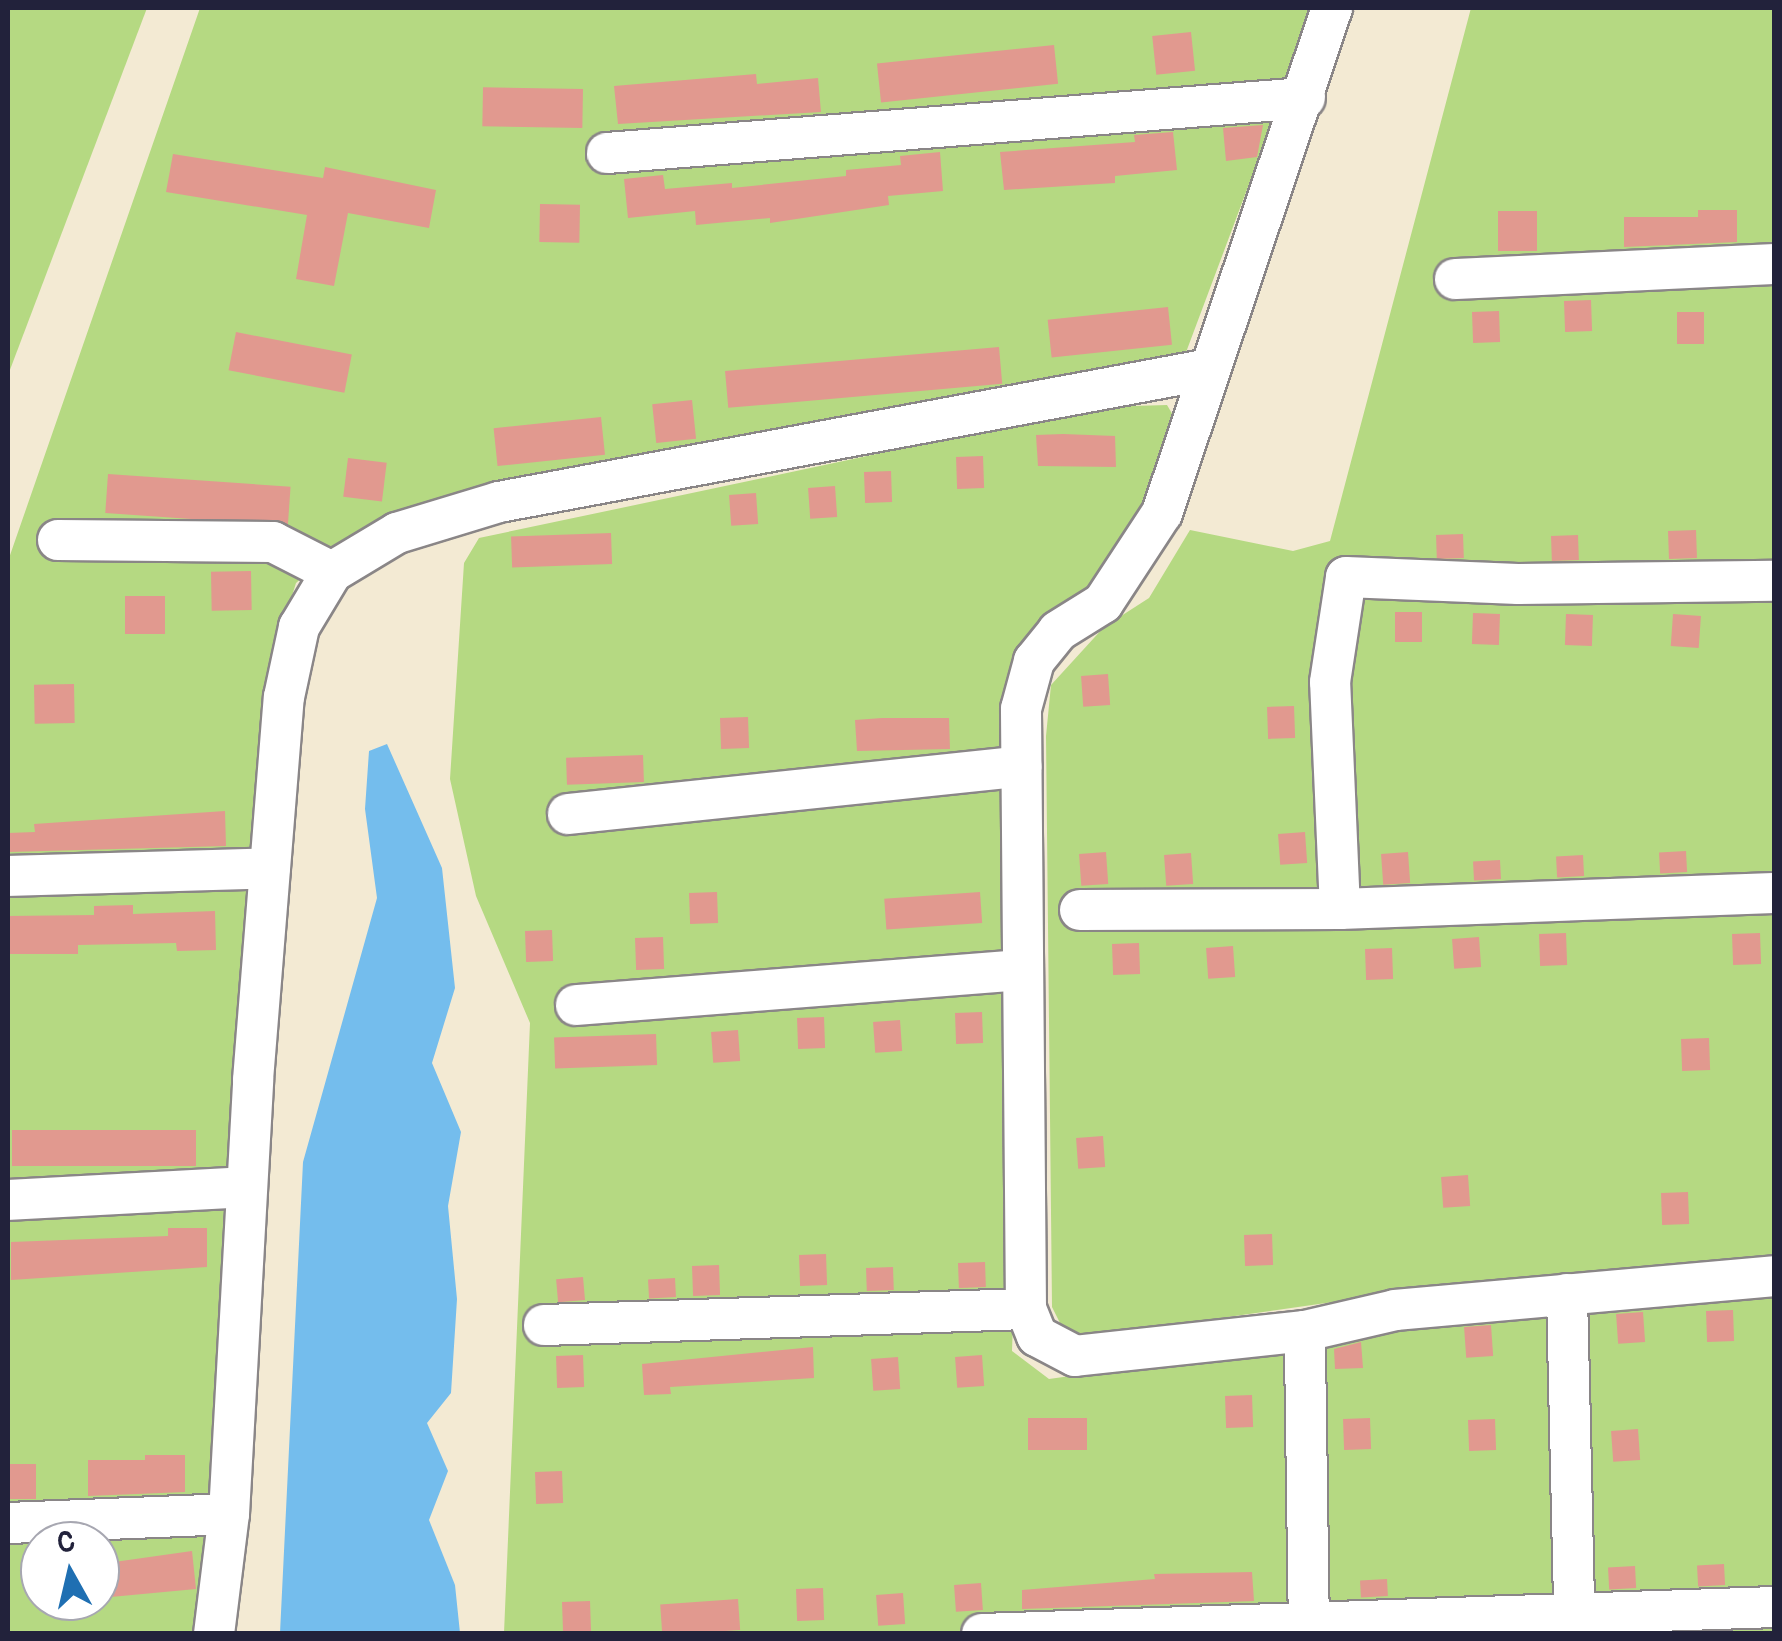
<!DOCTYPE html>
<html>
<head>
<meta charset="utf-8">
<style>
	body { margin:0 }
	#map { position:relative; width:1782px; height:1641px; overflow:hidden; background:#f3ead3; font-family:Pangolin,sans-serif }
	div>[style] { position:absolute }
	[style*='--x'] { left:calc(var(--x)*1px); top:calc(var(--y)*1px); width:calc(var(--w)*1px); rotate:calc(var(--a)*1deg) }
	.green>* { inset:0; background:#b5d982 }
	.water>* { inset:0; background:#74bded }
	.building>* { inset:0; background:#e1998f; transform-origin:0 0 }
	.roads { filter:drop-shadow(2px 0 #8a8687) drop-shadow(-2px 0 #8a8687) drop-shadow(0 2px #8a8687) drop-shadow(0 -2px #8a8687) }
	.minor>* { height:40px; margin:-20px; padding:0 20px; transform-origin:20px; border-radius:20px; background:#fff }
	span { translate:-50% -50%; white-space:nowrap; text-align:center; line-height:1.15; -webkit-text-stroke:9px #fff; paint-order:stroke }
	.frame { position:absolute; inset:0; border:10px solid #22223b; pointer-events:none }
	.north { position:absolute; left:20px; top:1521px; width:100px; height:100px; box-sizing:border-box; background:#fff; border:2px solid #a7a7b1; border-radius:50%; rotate:352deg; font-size:28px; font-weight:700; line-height:40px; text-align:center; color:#22223b }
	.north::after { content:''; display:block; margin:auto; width:35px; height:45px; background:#1f6fb2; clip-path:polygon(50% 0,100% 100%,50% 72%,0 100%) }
</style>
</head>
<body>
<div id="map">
	<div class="green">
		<div style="clip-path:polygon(8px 8px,147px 8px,8px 375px)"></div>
		<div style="clip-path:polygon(evenodd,200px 8px,1315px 8px,1182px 363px,426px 511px,338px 545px,296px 583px,271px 663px,222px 1430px,198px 1633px,8px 1634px,8px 561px,200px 8px,40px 1541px,100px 1541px,100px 1601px,40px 1601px,40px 1541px)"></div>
		<div style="clip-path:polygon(1471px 8px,1774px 8px,1774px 1267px,1347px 1300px,1087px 1337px,1062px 1327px,1052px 1307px,1046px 736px,1051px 685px,1104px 627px,1149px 598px,1190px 530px,1293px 551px,1330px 541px)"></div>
		<div style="clip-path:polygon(1167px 405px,1177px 422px,1132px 548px,1105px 585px,1036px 631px,1012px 1351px,1049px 1379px,1442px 1324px,1774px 1295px,1774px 1633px,504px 1633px,530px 1023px,476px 896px,450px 779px,464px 563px,479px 538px,1099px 407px)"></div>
	</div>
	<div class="water">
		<div style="clip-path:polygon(387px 744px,442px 868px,455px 988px,432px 1063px,461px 1132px,448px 1206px,457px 1299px,451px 1393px,427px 1423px,448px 1471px,429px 1520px,455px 1585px,460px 1633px,280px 1633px,303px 1162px,377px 898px,365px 809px,369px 751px)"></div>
	</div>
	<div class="building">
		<div style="left:1191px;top:32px;width:39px;height:39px;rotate:84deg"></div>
		<div style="left:1054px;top:45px;width:39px;height:178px;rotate:84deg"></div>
		<div style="clip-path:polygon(756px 74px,757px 84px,818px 78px,821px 112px,618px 124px,614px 86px)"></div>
		<div style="left:583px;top:89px;width:39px;height:100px;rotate:91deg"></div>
		<div style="clip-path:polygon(1263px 125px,1257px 157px,1226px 161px,1223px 128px)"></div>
		<div style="clip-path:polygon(1173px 132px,1177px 170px,1115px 176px,1115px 183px,1004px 190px,1000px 152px,1135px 142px,1134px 135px)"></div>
		<div style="clip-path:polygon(940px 152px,943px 191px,888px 196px,889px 205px,770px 223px,770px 218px,696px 225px,695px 211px,628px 218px,624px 179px,663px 175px,665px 189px,732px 183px,732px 188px,846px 176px,846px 170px,901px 165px,900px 156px)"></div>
		<div style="clip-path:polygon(173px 154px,323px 178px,325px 167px,436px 190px,429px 228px,348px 213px,334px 286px,296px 279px,307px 215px,166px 192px)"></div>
		<div style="left:540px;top:204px;width:40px;height:38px;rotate:1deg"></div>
		<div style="clip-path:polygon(1698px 210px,1737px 210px,1737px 242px,1624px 247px,1624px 217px,1698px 217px)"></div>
		<div style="left:1498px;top:211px;width:39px;height:40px"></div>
		<div style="left:1591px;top:300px;width:31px;height:27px;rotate:88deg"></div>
		<div style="left:1168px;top:307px;width:38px;height:121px;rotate:84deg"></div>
		<div style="left:1499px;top:311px;width:31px;height:27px;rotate:88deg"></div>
		<div style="left:1677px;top:312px;width:27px;height:32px"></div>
		<div style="left:236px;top:332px;width:118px;height:39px;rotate:11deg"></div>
		<div style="left:999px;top:347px;width:37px;height:275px;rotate:85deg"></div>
		<div style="left:692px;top:400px;width:39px;height:40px;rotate:84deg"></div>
		<div style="left:601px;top:417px;width:38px;height:108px;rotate:84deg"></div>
		<div style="clip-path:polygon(1063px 434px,1115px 436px,1116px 467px,1038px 466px,1036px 435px)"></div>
		<div style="left:983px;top:456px;width:32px;height:27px;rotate:88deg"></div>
		<div style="left:348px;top:458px;width:39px;height:39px;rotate:7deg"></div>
		<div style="left:891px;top:471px;width:31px;height:27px;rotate:88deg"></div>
		<div style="left:108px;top:474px;width:183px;height:39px;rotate:4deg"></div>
		<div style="left:835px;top:486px;width:31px;height:27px;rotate:86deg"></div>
		<div style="left:756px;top:493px;width:31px;height:27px;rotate:86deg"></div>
		<div style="left:1696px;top:530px;width:28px;height:28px;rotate:88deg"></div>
		<div style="left:611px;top:533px;width:31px;height:100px;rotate:88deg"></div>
		<div style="left:1463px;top:534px;width:24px;height:27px;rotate:88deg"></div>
		<div style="left:1578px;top:535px;width:25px;height:27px;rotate:88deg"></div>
		<div style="left:251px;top:571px;width:39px;height:40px;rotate:89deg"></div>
		<div style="left:165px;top:596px;width:38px;height:40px;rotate:90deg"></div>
		<div style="left:1395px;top:612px;width:27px;height:30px"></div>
		<div style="left:1473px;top:613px;width:27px;height:31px;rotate:2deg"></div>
		<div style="left:1566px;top:614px;width:27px;height:31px;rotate:2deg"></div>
		<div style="left:1673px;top:614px;width:28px;height:32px;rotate:4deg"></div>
		<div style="left:1108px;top:674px;width:31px;height:27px;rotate:86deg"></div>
		<div style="left:74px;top:684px;width:39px;height:40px;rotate:89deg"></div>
		<div style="left:1294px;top:706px;width:32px;height:27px;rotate:88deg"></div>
		<div style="left:748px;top:717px;width:31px;height:28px;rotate:88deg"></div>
		<div style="clip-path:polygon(882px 718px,949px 718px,950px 749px,857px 751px,855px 720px)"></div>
		<div style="left:643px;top:755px;width:27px;height:77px;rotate:88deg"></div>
		<div style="clip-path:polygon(225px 811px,226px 846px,8px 852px,8px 833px,35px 832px,34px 824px)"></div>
		<div style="left:1305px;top:832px;width:31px;height:27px;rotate:86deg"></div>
		<div style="left:1686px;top:851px;width:21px;height:27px;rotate:87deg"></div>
		<div style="left:1106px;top:852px;width:32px;height:27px;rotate:86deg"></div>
		<div style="left:1408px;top:852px;width:31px;height:27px;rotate:86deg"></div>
		<div style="left:1191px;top:853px;width:31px;height:27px;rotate:86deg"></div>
		<div style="left:1583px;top:855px;width:21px;height:27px;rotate:87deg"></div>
		<div style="left:1500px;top:860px;width:19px;height:27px;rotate:87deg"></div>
		<div style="left:717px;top:892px;width:31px;height:28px;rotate:88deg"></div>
		<div style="left:980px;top:892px;width:31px;height:96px;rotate:86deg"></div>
		<div style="clip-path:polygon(133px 905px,133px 914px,215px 911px,216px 950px,177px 951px,176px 943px,78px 945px,78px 954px,8px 954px,8px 916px,94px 915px,94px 906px)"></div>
		<div style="left:552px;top:930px;width:31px;height:27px;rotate:88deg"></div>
		<div style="left:1566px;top:933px;width:32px;height:27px;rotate:88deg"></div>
		<div style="left:1760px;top:933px;width:31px;height:28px;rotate:88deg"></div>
		<div style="left:663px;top:937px;width:32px;height:28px;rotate:88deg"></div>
		<div style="left:1479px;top:937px;width:30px;height:27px;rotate:86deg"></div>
		<div style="left:1139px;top:943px;width:31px;height:27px;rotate:88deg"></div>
		<div style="left:1233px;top:946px;width:31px;height:27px;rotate:86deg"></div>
		<div style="left:1392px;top:948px;width:31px;height:27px;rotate:88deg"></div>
		<div style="left:982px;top:1012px;width:31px;height:27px;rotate:88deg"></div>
		<div style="left:824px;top:1017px;width:31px;height:27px;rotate:88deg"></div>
		<div style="left:900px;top:1020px;width:31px;height:27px;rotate:86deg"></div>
		<div style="left:738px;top:1030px;width:31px;height:27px;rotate:86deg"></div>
		<div style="left:656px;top:1034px;width:31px;height:102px;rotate:88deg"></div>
		<div style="left:1709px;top:1038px;width:32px;height:28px;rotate:88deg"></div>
		<div style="left:196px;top:1130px;width:36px;height:184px;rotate:90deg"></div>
		<div style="left:1103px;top:1136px;width:31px;height:27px;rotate:86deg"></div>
		<div style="left:1468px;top:1175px;width:31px;height:27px;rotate:86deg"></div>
		<div style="left:1688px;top:1192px;width:32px;height:27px;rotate:88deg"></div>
		<div style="clip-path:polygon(168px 1228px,207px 1228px,207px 1267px,11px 1280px,11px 1242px,168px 1236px)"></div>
		<div style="left:1272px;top:1234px;width:31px;height:28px;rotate:88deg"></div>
		<div style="left:826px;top:1254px;width:31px;height:27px;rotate:88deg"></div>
		<div style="left:985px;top:1262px;width:25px;height:27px;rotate:88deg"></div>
		<div style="left:719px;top:1265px;width:30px;height:27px;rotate:88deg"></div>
		<div style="left:893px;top:1267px;width:23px;height:27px;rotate:88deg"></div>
		<div style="left:583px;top:1277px;width:23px;height:27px;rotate:85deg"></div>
		<div style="left:675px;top:1278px;width:19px;height:27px;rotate:87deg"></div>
		<div style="left:1733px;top:1310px;width:31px;height:27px;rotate:88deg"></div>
		<div style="left:1643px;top:1312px;width:30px;height:27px;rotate:86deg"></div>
		<div style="left:1491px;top:1325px;width:31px;height:27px;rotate:86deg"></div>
		<div style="clip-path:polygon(1361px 1342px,1363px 1368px,1335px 1369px,1334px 1349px)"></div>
		<div style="clip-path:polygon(813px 1347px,814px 1378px,670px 1387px,671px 1394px,644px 1395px,642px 1364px)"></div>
		<div style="left:583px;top:1355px;width:32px;height:27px;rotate:88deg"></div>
		<div style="left:982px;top:1355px;width:31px;height:27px;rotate:86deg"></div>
		<div style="left:898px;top:1357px;width:32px;height:27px;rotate:86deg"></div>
		<div style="left:1252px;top:1395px;width:32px;height:27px;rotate:88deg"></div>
		<div style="left:1028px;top:1418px;width:59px;height:32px"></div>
		<div style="left:1370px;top:1418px;width:31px;height:27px;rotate:88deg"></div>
		<div style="left:1495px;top:1419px;width:31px;height:27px;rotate:88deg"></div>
		<div style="left:1638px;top:1429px;width:31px;height:27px;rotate:86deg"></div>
		<div style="clip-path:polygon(145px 1455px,185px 1455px,185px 1492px,88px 1496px,88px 1460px,145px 1460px)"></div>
		<div style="left:8px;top:1464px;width:28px;height:35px"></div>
		<div style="left:562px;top:1471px;width:32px;height:27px;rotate:88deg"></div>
		<div style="clip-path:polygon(192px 1551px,196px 1589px,100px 1598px,100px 1564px)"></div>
		<div style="left:1724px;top:1564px;width:21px;height:27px;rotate:87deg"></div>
		<div style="left:1635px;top:1566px;width:22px;height:27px;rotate:87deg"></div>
		<div style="clip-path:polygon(1252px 1572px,1254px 1601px,1022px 1609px,1022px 1590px,1155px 1579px,1154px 1574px)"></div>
		<div style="left:1387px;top:1579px;width:17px;height:27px;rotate:87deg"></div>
		<div style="left:981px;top:1583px;width:27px;height:27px;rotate:86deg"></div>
		<div style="left:823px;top:1588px;width:32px;height:27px;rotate:88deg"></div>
		<div style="left:903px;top:1593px;width:31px;height:27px;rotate:86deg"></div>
		<div style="left:738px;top:1599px;width:31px;height:78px;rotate:86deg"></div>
		<div style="left:590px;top:1601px;width:32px;height:28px;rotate:88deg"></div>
	</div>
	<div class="roads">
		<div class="minor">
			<div style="--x:607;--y:153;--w:700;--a:-4.51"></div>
			<div style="--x:1455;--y:279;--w:319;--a:-2.7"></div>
			<div style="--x:58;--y:540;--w:215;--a:0.5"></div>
			<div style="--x:273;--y:542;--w:66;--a:27"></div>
			<div style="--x:568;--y:814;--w:456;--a:-6"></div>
			<div style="--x:8;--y:876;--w:262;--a:-1.7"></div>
			<div style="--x:1340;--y:909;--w:227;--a:-92.5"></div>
			<div style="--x:1330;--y:682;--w:106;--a:-81.3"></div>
			<div style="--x:1346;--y:577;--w:172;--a:2.3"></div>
			<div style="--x:1518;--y:584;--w:256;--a:-0.7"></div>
			<div style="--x:1080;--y:910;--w:260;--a:-0.2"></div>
			<div style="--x:1340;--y:909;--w:434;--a:-2.1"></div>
			<div style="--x:576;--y:1005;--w:446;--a:-4.5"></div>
			<div style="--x:8;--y:1200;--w:239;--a:-3.1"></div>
			<div style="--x:1567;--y:1294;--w:340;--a:88.7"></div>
			<div style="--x:544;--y:1325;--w:482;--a:-1.9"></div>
			<div style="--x:1305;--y:1331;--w:92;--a:-13.1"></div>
			<div style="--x:1395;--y:1310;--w:381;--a:-5.1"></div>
			<div style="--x:8;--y:1523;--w:221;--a:-2.3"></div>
			<div style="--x:214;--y:1634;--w:121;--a:-82.9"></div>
			<div style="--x:229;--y:1514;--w:435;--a:-86.8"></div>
			<div style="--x:253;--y:1080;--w:384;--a:-85.4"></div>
			<div style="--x:284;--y:697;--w:72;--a:-77.9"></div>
			<div style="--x:299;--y:627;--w:64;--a:-59"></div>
			<div style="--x:332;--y:572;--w:76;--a:-31"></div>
			<div style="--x:397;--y:533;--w:107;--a:-16.9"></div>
			<div style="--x:499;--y:502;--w:723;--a:-10.6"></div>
			<div style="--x:982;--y:1634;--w:792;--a:-1.95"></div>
			<div style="--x:1309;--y:1634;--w:303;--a:-90.8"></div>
			<div style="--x:1305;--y:1331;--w:231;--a:173.8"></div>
			<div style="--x:1075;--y:1356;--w:43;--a:-152.2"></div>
			<div style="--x:1037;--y:1336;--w:29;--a:-112"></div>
			<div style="--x:1026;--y:1309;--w:600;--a:-90.48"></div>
			<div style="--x:1021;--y:709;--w:50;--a:-74.8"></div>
			<div style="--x:1034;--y:661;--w:38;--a:-51"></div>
			<div style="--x:1058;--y:631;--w:53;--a:-31.9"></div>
			<div style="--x:1103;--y:603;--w:108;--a:-56.8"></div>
			<div style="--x:1162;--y:513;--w:533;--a:-71.4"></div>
		</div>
	</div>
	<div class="frame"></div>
	<div class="north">С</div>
</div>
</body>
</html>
